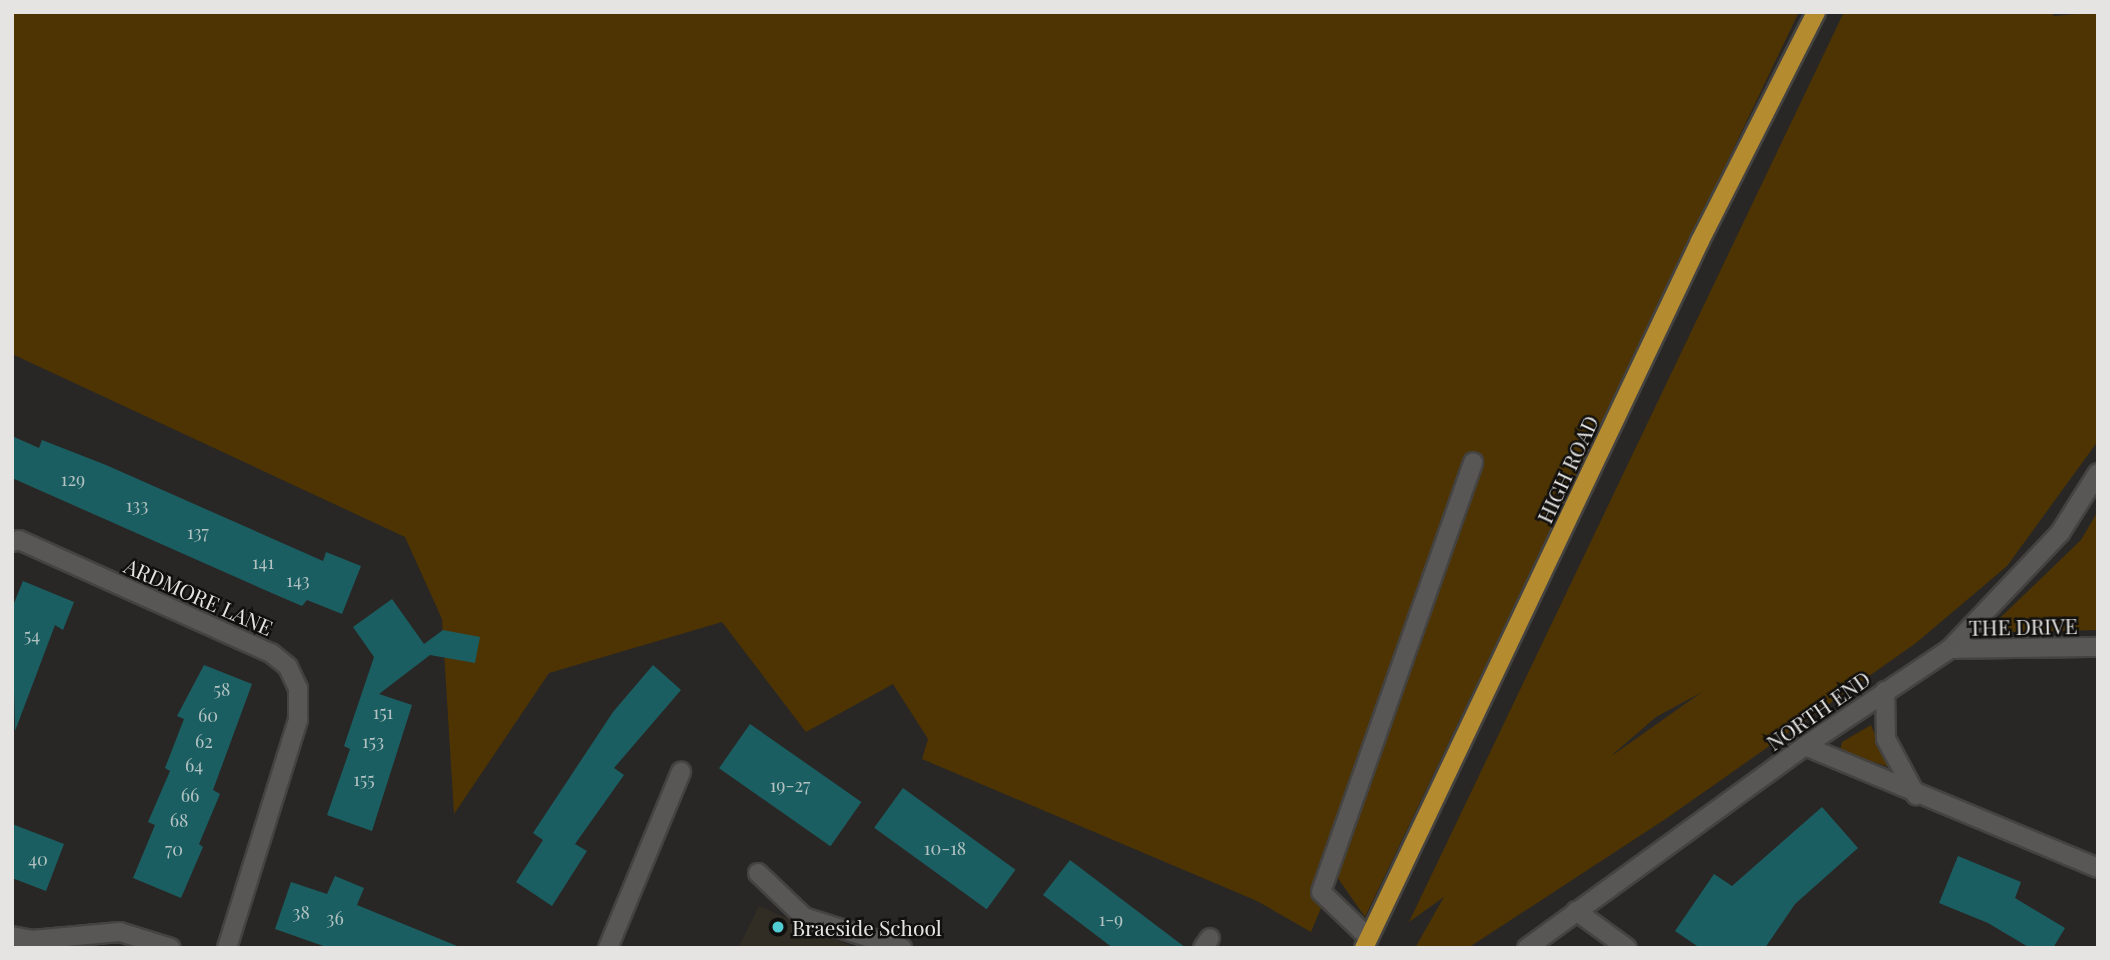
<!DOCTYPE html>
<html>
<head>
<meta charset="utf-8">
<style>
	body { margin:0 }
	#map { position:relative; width:2110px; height:960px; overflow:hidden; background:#292725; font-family:"Playfair Display",serif }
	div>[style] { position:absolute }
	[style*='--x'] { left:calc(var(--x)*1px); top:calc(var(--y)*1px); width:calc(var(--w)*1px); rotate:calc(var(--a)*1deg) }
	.built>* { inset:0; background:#312c24 }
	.green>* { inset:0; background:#4d3402 }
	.building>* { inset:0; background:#1b5e61; transform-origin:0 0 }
	.roads { filter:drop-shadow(2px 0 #444341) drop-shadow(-2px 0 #444341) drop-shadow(0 2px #444341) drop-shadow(0 -2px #444341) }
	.service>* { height:18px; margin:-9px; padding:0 9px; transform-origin:9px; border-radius:9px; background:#595755 }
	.minor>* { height:18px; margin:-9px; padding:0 9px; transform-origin:9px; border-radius:9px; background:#595755 }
	.primary>* { height:18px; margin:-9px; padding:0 9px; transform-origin:9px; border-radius:9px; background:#b58b30 }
	.dots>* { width:19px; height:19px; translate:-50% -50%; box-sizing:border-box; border:4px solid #11100f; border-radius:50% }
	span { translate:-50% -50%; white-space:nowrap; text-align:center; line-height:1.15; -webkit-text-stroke:5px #11100f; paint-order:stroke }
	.number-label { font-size:18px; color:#b2c2c2 }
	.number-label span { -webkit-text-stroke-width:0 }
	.street-label { font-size:21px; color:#e5e4e3 }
	.poi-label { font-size:21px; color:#e5e4e3 }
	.left { translate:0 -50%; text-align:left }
	.frame { position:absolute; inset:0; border:14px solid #e5e4e3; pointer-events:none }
</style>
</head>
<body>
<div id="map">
	<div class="built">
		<div style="clip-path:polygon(759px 906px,856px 948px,738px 948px)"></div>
	</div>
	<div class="green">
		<div style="clip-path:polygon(12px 12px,1799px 12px,1365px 917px,1335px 874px,1311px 932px,1257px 901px,922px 759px,928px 739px,893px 684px,806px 732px,722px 622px,549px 673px,454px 814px,442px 619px,405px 537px,12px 354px)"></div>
		<div style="clip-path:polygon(evenodd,1844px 12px,2054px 12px,2053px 16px,2098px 12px,2098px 441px,2007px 566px,1916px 643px,1667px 818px,1468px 948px,1415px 948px,1444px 897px,1409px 922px,1844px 12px,1702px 692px,1613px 755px,1612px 755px,1656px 717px,1702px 692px)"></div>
		<div style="clip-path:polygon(2098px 511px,2098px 630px,2003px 632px,1998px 620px,2081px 540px)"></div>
		<div style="clip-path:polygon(1871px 725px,1889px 767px,1840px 751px,1842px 742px)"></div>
	</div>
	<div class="building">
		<div style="clip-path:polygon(12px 436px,39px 448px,42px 440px,106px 465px,323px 561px,326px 552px,361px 566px,342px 614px,307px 600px,302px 606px,274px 594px,12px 478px)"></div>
		<div style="clip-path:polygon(23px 581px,74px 602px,63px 630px,55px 625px,15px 731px,12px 608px)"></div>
		<div style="clip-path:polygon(392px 599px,424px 644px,443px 630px,480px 637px,475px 663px,430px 655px,379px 694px,412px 705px,372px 831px,327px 815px,350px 749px,344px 746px,374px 657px,353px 627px)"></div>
		<div style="clip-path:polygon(204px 665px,252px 684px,213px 790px,220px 794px,199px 844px,203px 847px,181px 898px,133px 878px,155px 825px,148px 822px,170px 771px,165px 768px,184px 719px,177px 716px)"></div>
		<div style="clip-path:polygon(653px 665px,681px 690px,614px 768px,624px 775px,575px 844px,587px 851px,552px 906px,516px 882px,543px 840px,533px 833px,613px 712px)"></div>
		<div style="left:750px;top:724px;width:136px;height:54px;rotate:35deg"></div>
		<div style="left:903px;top:788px;width:139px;height:49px;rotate:36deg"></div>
		<div style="clip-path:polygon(1822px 807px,1858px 848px,1795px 904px,1765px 948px,1700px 948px,1675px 931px,1714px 874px,1732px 886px)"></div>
		<div style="clip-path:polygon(12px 824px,64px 844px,46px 891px,12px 878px)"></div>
		<div style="clip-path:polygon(1958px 856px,2021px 882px,2015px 898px,2065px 928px,2053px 948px,2030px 948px,1988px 923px,1939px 903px)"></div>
		<div style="clip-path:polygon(1070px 860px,1186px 948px,1113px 948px,1043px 895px)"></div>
		<div style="clip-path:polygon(335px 876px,364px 888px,357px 905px,462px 948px,329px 948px,275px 929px,291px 882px,327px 894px)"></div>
	</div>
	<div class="roads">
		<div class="service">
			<div style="--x:1369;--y:938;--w:66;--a:-136.2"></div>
			<div style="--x:1321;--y:892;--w:456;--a:-70.5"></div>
			<div style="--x:1203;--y:948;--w:12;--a:-55"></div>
		</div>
		<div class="minor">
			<div style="--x:12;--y:542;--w:7;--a:-16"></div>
			<div style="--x:19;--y:540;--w:276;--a:24.2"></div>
			<div style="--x:271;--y:653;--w:22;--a:39"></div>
			<div style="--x:288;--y:667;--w:23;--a:65"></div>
			<div style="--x:298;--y:688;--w:32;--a:90"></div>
			<div style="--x:298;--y:720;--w:239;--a:107.3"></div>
			<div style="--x:1950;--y:649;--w:148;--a:-0.8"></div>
			<div style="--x:1885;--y:691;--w:48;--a:88.8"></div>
			<div style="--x:1886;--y:739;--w:64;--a:61.8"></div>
			<div style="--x:1805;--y:746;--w:317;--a:22.6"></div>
			<div style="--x:758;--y:873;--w:64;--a:43.7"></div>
			<div style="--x:804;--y:917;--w:103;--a:17.6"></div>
			<div style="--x:1576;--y:911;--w:63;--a:36"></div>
			<div style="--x:12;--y:936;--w:20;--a:11"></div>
			<div style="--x:32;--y:940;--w:88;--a:-5.2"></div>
			<div style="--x:120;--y:932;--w:53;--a:17.4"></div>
			<div style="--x:608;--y:948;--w:191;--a:-67.5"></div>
			<div style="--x:1527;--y:948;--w:344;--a:-36"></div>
			<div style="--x:1805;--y:746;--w:174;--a:-33.8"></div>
			<div style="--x:1950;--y:649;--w:160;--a:-46.5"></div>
			<div style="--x:2060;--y:533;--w:71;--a:-57.7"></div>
		</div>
		<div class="primary">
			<div style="--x:1364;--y:948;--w:783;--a:-64.58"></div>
			<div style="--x:1700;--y:241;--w:257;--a:-63.1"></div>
		</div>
	</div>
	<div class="dots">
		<div style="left:778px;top:927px;background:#51ccd2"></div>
	</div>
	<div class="number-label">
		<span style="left:73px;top:479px">129</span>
		<span style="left:137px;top:505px">133</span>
		<span style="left:198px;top:532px">137</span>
		<span style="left:263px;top:562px">141</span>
		<span style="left:298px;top:580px">143</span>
		<span style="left:32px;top:635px">54</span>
		<span style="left:222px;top:689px">58</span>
		<span style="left:383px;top:712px">151</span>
		<span style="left:208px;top:715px">60</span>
		<span style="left:204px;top:741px">62</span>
		<span style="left:373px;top:741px">153</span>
		<span style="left:194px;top:765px">64</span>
		<span style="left:364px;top:779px">155</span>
		<span style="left:790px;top:785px">19-27</span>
		<span style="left:190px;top:795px">66</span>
		<span style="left:179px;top:820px">68</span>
		<span style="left:945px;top:848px">10-18</span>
		<span style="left:174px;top:849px">70</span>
		<span style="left:38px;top:859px">40</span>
		<span style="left:301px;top:912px">38</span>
		<span style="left:335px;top:918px">36</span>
		<span style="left:1111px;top:919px">1-9</span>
	</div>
	<div class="street-label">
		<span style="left:1567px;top:469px;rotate:-65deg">HIGH ROAD</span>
		<span style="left:199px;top:596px;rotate:24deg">ARDMORE LANE</span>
		<span style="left:2023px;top:626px;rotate:-1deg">THE DRIVE</span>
		<span style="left:1818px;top:710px;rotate:-35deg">NORTH END</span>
	</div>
	<div class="poi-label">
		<span class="left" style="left:792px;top:927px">Braeside School</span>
	</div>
	<div class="frame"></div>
</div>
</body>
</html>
